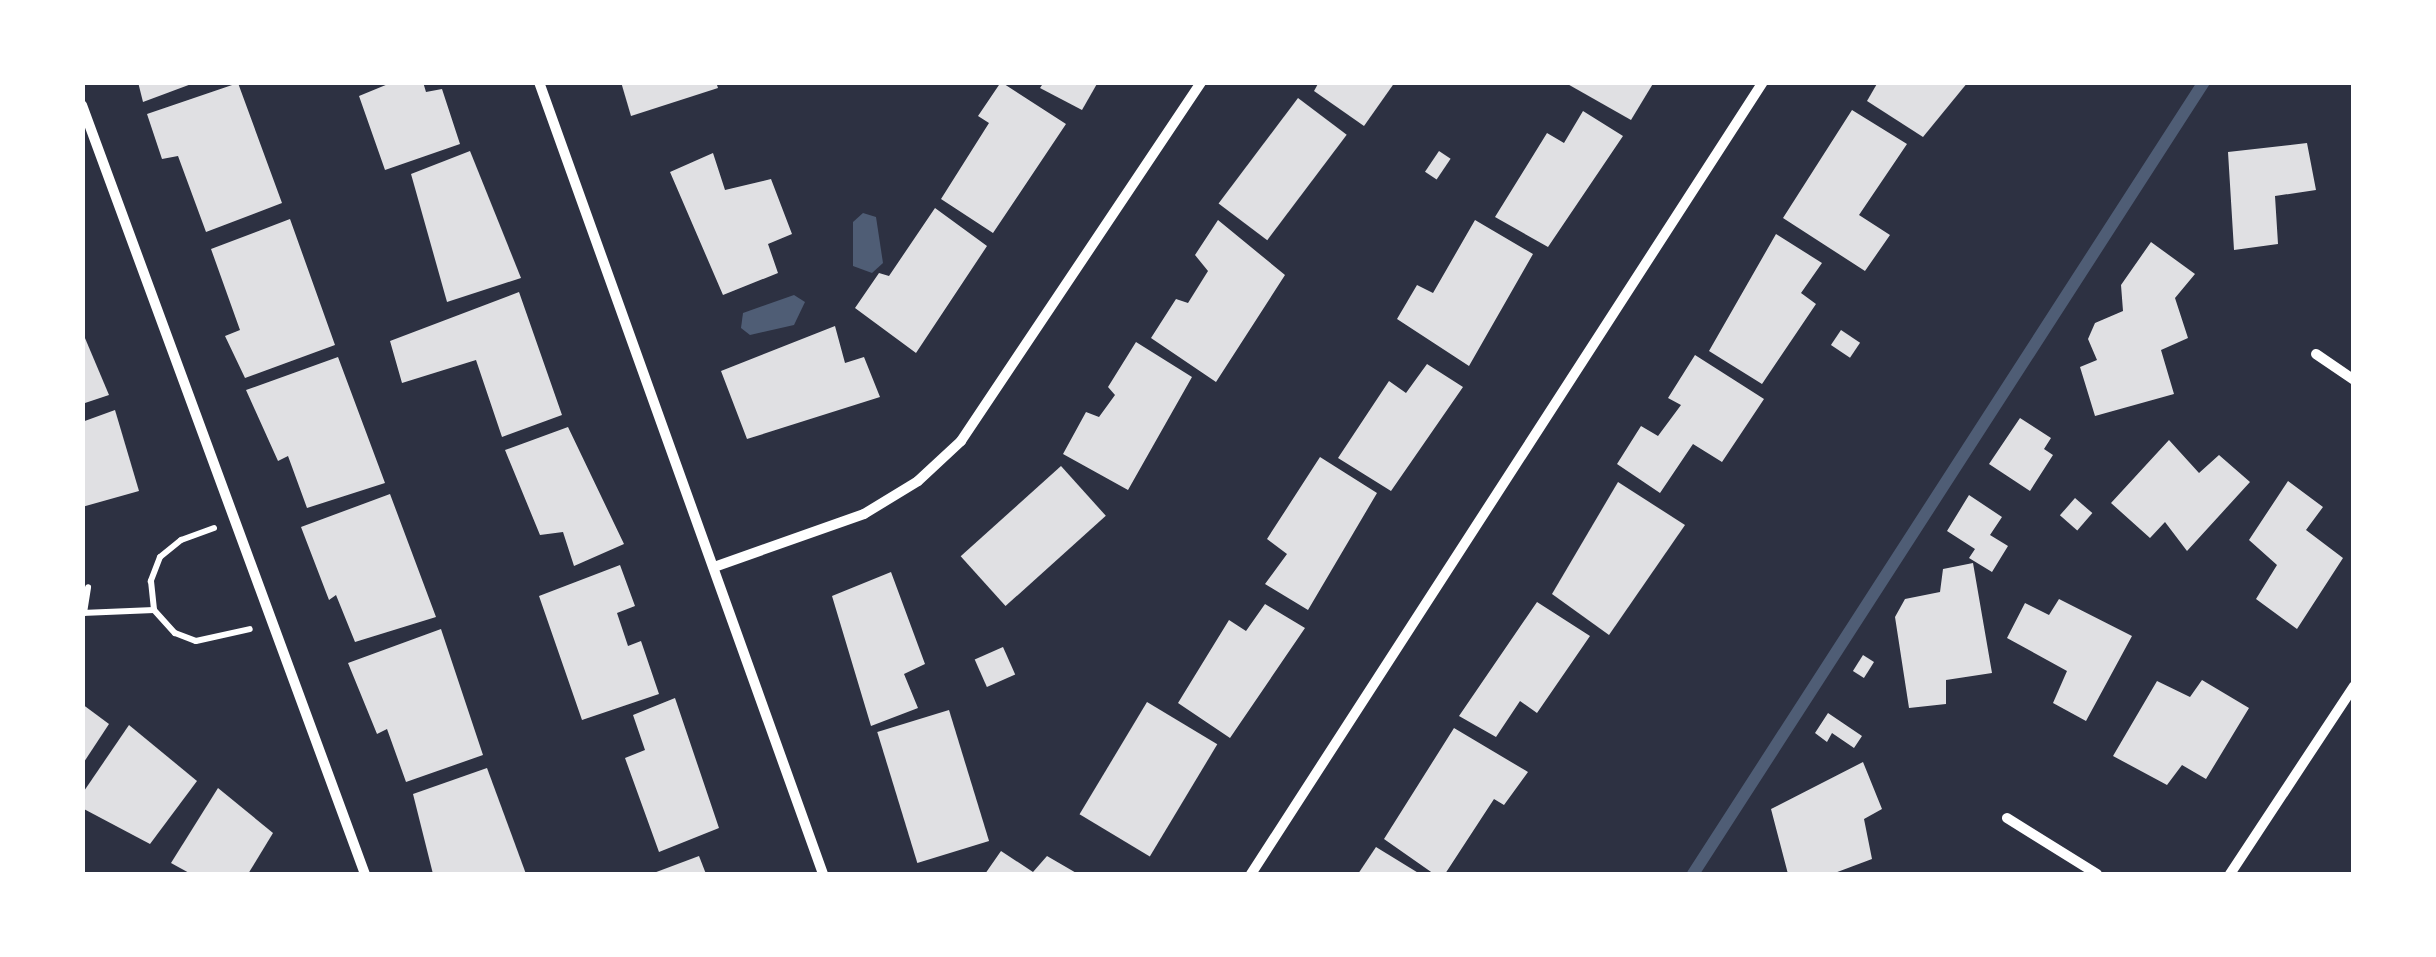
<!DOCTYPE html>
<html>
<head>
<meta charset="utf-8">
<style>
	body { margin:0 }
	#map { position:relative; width:2436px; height:957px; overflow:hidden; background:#2d3142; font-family:"Alegreya Sans",sans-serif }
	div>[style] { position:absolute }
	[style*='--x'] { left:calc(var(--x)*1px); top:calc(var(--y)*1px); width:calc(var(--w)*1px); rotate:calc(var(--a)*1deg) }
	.water>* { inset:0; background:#4f5d75 }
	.stream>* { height:12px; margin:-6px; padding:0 6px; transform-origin:6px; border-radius:6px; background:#4f5d75 }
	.building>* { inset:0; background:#e0e0e3; transform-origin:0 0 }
	.path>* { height:6px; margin:-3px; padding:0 3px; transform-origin:3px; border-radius:3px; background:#fff }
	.minor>* { height:10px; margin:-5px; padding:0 5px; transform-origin:5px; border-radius:5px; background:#fff }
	span { translate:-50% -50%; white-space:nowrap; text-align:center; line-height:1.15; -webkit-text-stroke:9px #fff; paint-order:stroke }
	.frame { position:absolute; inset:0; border:85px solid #fff; pointer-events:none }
</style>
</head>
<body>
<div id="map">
	<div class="water">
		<div style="clip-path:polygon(863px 213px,876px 217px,883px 263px,872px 273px,853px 266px,853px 222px)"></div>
		<div style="clip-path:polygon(794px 295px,805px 302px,794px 325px,750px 335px,741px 328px,743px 313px)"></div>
	</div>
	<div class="stream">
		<div style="--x:1693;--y:874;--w:943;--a:-57.17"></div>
	</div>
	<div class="building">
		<div style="clip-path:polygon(138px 82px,194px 82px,194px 83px,143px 102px)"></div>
		<div style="clip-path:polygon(393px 82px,423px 82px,426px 92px,442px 89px,460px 144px,385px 170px,359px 96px)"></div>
		<div style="clip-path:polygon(621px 82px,716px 82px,718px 88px,631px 116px)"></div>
		<div style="clip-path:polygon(1001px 82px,1066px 124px,993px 233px,941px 199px,989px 123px,978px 116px)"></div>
		<div style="clip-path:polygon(1044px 82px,1098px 82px,1082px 110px,1040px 88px)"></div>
		<div style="clip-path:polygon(1319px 82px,1395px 82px,1364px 126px,1314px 91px)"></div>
		<div style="clip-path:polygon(1564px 82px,1654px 82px,1631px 120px)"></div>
		<div style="clip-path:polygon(1878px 82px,1968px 82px,1923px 137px,1867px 101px)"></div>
		<div style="clip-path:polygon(238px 83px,282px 203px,206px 232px,178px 156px,162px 159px,147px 114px)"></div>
		<div style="left:1298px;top:98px;width:61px;height:132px;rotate:37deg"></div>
		<div style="clip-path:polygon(1852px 110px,1907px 144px,1859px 215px,1890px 235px,1865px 271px,1783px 218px)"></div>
		<div style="clip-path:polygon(1583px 111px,1623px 136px,1548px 247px,1495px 217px,1547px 133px,1564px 143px)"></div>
		<div style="clip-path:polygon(2307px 143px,2316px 190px,2275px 196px,2278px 244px,2234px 250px,2228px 152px)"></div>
		<div style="clip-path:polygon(470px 151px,521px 278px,447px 302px,411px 174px)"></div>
		<div style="left:1439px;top:151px;width:14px;height:25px;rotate:34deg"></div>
		<div style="clip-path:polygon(713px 153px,725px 190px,771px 179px,792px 234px,768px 244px,778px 273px,723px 295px,670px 172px)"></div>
		<div style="clip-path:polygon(935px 208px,987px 246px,916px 353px,855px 308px,879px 273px,889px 276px)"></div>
		<div style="clip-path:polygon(290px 219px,335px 345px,245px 378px,225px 336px,240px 330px,211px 249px)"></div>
		<div style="clip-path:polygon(1218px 220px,1285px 275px,1216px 382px,1151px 338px,1176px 299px,1188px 303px,1208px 271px,1195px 255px)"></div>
		<div style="clip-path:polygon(1475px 220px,1533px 254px,1469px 366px,1397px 319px,1417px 285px,1433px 293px)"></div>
		<div style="clip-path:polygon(1776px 234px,1822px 263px,1801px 293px,1816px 304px,1762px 384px,1709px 351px)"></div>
		<div style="clip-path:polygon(2151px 242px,2195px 274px,2175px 298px,2188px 338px,2161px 350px,2174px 394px,2095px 416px,2080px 367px,2097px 360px,2088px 339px,2095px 323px,2123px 311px,2121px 285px)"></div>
		<div style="clip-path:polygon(519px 292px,562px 415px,502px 437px,476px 360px,402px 383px,390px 341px)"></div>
		<div style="clip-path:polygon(835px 326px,845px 363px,864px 357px,880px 397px,747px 439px,721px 371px)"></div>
		<div style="left:1841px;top:330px;width:23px;height:18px;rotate:34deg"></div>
		<div style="clip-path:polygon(82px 331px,109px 395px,82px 404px)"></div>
		<div style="clip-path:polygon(1136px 342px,1192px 377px,1128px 490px,1063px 454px,1086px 412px,1099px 417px,1115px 395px,1108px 387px)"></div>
		<div style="clip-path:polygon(1695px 355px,1764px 399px,1722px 462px,1693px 444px,1660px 493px,1617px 464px,1641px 426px,1658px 436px,1681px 405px,1668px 398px)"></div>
		<div style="clip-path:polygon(338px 357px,385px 483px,307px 508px,288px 456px,278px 461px,246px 390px)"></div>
		<div style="clip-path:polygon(1427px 364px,1463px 387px,1391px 491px,1338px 458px,1389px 381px,1406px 393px)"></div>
		<div style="clip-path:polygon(115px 410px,139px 491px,82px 507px,82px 422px)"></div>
		<div style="clip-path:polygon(2020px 418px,2051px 438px,2044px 449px,2053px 455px,2030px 491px,1989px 464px)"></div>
		<div style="clip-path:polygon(568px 427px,624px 544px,574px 566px,563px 532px,540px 535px,505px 450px)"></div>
		<div style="clip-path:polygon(2169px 440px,2199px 473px,2219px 455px,2250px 482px,2187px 551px,2165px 522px,2150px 538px,2111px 503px)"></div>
		<div style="clip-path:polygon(1320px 457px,1377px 493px,1308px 610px,1265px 584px,1287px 554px,1267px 539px)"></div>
		<div style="left:1061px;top:466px;width:67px;height:135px;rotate:48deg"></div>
		<div style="clip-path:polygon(2288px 481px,2323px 507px,2306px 530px,2343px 558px,2297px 629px,2256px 599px,2277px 565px,2249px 540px)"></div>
		<div style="clip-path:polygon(1618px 482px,1685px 525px,1609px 635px,1552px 594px)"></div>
		<div style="clip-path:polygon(390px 494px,436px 617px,355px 642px,336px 595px,329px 600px,301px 527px)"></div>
		<div style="clip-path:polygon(1969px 495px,2002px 517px,1990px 535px,2008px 546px,1992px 572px,1969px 558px,1975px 549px,1947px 531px)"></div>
		<div style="left:2075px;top:498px;width:23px;height:23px;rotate:41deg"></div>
		<div style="clip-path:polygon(1973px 563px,1992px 673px,1946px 680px,1946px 704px,1909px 708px,1895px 617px,1905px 599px,1940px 592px,1943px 569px)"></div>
		<div style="clip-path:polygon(620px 565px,635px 606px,617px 613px,628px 646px,641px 641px,659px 694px,582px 720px,539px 596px)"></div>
		<div style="clip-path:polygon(891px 572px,925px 664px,904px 674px,918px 708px,871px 726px,832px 596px)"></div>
		<div style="clip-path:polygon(2059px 599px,2132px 636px,2086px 721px,2053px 703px,2067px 671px,2007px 638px,2025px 603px,2049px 615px)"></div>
		<div style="clip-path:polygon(1537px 602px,1590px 636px,1537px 713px,1520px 701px,1496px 737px,1459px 716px)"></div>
		<div style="clip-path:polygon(1265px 604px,1305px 628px,1230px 738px,1178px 703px,1229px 620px,1246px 631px)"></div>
		<div style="clip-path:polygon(441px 629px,483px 755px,406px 782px,387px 729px,377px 734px,348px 663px)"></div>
		<div style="left:1003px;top:647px;width:30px;height:31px;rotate:66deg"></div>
		<div style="left:1863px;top:655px;width:13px;height:19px;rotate:32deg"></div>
		<div style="clip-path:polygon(2202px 680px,2249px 708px,2206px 779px,2182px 765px,2167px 785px,2113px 756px,2157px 681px,2190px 697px)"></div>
		<div style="clip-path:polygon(675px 698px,719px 828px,659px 852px,625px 758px,645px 750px,633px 715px)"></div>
		<div style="left:1147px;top:702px;width:82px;height:131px;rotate:31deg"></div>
		<div style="clip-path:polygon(82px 704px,109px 724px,82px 765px)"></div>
		<div style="left:949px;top:710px;width:137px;height:75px;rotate:73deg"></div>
		<div style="clip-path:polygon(1828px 713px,1862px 736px,1854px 748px,1832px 733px,1827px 742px,1815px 733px)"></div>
		<div style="clip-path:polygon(129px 725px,197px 781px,150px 844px,82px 808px,82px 794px)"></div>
		<div style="clip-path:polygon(1454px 728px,1528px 772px,1504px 805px,1494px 799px,1445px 874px,1434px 874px,1384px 839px)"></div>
		<div style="clip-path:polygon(1863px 762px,1882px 809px,1864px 819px,1872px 859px,1832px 874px,1788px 874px,1771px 809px)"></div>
		<div style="clip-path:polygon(487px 768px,526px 874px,433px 874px,413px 794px)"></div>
		<div style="clip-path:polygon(218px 788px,273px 833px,248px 874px,191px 874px,171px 863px)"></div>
		<div style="clip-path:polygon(1376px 847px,1420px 874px,1358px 874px)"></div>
		<div style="clip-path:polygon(1001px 851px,1033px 872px,1047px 856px,1078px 874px,985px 874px)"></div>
		<div style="clip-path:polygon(699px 856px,706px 874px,651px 874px)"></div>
	</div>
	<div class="path">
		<div style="--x:214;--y:528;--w:35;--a:160"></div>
		<div style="--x:181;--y:540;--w:27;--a:141"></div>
		<div style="--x:160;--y:557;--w:26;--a:111"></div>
		<div style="--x:151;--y:581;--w:29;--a:84"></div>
		<div style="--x:154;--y:610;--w:31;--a:48"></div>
		<div style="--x:175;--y:633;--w:22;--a:21"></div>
		<div style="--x:196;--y:641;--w:55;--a:-12.5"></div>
		<div style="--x:82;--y:613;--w:72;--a:-2.4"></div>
		<div style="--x:84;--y:613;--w:26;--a:-81"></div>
	</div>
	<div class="minor">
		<div style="--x:539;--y:82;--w:841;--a:70.27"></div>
		<div style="--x:82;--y:105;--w:819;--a:69.8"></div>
		<div style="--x:2316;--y:354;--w:46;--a:34.4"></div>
		<div style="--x:717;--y:566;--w:156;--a:-19.5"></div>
		<div style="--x:864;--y:514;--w:63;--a:-31.4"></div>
		<div style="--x:918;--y:481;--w:59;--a:-42.9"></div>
		<div style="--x:961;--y:441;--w:432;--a:-56.2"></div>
		<div style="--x:2007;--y:818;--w:106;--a:31.9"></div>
		<div style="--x:1251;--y:874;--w:943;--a:-57.12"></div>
		<div style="--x:2230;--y:874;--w:225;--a:-56.6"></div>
	</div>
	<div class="frame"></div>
</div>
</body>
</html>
